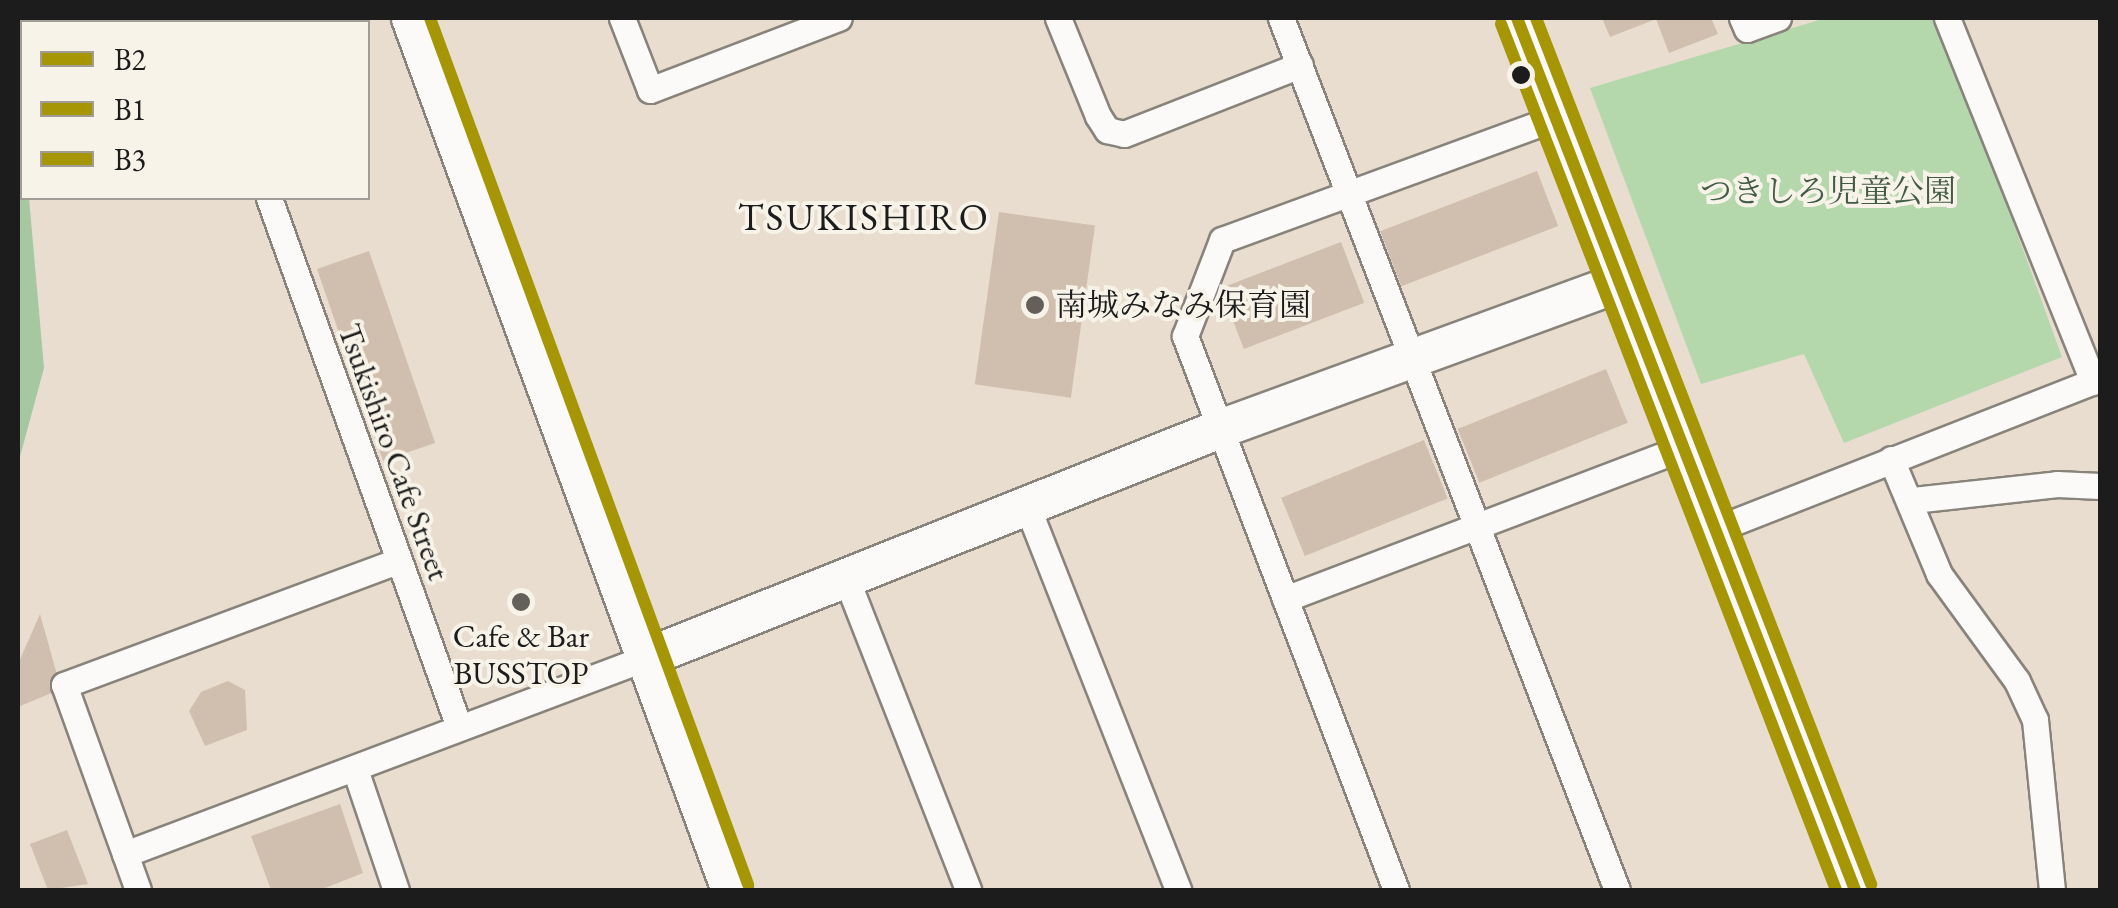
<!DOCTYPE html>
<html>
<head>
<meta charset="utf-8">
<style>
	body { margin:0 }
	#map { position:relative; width:2118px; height:908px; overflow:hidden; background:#e8ddce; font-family:"EB Garamond","Noto Serif JP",serif }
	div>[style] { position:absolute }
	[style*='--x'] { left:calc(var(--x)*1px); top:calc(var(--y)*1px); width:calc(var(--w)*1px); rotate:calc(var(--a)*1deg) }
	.green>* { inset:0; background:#b4d8ac }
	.forest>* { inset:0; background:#a5c8a0 }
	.building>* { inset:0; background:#d0bfae; transform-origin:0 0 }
	.roads { filter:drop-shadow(2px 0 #88837b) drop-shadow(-2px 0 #88837b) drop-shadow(0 2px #88837b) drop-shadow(0 -2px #88837b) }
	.street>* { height:25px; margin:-12.5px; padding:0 12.5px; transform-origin:12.5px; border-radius:12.5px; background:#fcfaf8 }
	.secondary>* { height:38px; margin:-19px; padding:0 19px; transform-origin:19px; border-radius:19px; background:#fcfaf8 }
	.primary>* { height:40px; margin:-20px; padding:0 20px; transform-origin:20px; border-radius:20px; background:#fcfaf8 }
	.bus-1>* { height:12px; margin:-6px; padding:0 6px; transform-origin:6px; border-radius:6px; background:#a69504 }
	.bus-2>* { height:12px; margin:-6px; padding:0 6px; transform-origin:6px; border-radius:6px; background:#a69504 }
	.bus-3>* { height:12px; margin:-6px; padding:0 6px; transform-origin:6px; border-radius:6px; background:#a69504 }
	.dots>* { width:28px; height:28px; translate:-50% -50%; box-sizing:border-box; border:5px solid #f7f3e8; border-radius:50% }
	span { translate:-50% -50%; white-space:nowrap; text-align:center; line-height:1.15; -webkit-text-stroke:8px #f7f3e8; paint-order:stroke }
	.park-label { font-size:32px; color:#425c45 }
	.poi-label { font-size:32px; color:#1c1c1c }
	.left { translate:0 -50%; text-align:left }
	.street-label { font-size:32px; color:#1c1c1c }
	.quarter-label { font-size:38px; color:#1c1c1c; letter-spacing:2.5px }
	.frame { position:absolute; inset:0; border:20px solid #1c1c1c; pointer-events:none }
	.legend { position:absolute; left:20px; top:20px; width:350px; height:180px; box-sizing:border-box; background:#f7f3e8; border:2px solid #9f9d96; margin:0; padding:12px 18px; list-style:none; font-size:30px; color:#1c1c1c }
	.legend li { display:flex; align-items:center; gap:20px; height:50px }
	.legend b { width:50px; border:2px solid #9f9d96 }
</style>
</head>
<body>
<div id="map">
	<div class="green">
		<div style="clip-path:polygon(1826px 18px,1939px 18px,2062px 357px,1844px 443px,1804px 354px,1701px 384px,1590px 88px)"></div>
	</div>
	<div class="forest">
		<div style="clip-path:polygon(18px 64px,22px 198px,29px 198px,44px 368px,18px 464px)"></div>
	</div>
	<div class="building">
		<div style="clip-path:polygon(1602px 18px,1711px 18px,1718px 34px,1669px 53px,1656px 19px,1610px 37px)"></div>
		<div style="left:1537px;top:171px;width:59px;height:168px;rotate:69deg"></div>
		<div style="left:999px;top:212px;width:97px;height:174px;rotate:8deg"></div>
		<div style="left:1341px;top:242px;width:65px;height:129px;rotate:69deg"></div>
		<div style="left:369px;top:251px;width:203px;height:55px;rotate:71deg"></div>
		<div style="left:1606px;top:369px;width:58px;height:160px;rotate:68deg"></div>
		<div style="left:1424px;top:440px;width:63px;height:154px;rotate:68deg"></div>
		<div style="clip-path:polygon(40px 614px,61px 689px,18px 707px,18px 664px)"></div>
		<div style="clip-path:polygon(228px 681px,245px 690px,247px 730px,205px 746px,189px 711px,201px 692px)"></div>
		<div style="clip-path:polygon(340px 804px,363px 873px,320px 890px,271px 890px,251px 836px)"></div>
		<div style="clip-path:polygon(67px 830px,88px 884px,48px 890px,30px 844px)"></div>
	</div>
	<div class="roads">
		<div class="street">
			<div style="--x:206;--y:18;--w:4;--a:63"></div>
			<div style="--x:622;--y:18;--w:77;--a:68.7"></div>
			<div style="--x:650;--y:90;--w:202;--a:-20.9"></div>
			<div style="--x:1058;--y:18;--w:106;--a:67.8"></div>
			<div style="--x:1098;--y:116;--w:17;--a:57"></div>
			<div style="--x:1107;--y:130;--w:17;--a:13"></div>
			<div style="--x:1124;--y:134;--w:189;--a:-21.4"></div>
			<div style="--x:1281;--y:18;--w:934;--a:68.93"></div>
			<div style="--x:1742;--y:18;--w:12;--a:66"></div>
			<div style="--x:1747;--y:29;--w:33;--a:-20"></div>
			<div style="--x:1947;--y:18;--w:392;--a:68.1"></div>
			<div style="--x:269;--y:198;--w:562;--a:70.24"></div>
			<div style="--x:1891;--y:459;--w:125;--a:67.3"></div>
			<div style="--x:1939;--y:574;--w:132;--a:53.9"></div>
			<div style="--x:2017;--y:681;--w:43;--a:65.2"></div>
			<div style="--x:2035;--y:720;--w:171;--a:84.3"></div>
			<div style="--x:1913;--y:500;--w:145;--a:-6.3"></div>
			<div style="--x:2057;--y:484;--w:43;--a:2.7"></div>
			<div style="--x:1027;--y:506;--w:413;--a:68.5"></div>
			<div style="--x:1714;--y:530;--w:414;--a:-21.4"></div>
			<div style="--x:846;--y:578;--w:335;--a:68.6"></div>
			<div style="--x:1285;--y:599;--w:426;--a:-20.8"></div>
			<div style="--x:356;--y:772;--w:125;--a:71.3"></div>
			<div style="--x:125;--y:854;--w:559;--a:-20.64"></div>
			<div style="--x:138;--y:890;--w:218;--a:-109.8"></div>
			<div style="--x:64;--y:685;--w:356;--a:-20.4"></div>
			<div style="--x:1396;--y:890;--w:593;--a:-110.85"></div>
			<div style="--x:1185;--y:336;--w:103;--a:-68.9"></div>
			<div style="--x:1222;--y:240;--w:356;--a:-20.1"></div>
		</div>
		<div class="secondary">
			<div style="--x:1517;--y:18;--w:935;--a:68.81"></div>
			<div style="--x:648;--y:657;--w:616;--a:-21.73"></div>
			<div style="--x:1220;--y:429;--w:424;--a:-20.1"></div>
		</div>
		<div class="primary">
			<div style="--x:412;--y:18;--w:929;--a:69.85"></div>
		</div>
	</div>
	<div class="bus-1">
		<div style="--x:1517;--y:18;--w:935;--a:68.81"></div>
	</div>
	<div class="bus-2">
		<div style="--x:1501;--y:24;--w:929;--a:68.85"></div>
	</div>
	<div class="bus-3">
		<div style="--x:430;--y:18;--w:923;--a:69.84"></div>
		<div style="--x:1536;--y:18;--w:929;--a:68.85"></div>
	</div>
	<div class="dots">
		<div style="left:1521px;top:75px;background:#1c1c1c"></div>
		<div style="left:1035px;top:305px;background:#63605a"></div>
		<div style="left:521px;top:602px;background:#63605a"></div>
	</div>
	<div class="park-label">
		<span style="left:1828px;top:191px">つきしろ児童公園</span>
	</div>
	<div class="poi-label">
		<span class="left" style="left:1055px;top:305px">南城みなみ保育園</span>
		<span style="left:521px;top:655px">Cafe &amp; Bar<br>BUSSTOP</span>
	</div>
	<div class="street-label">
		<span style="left:394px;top:452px;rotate:70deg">Tsukishiro Cafe Street</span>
	</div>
	<div class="quarter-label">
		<span style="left:864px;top:217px">TSUKISHIRO</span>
	</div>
	<div class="frame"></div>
	<ul class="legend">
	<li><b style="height:12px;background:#a69504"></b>B2</li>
	<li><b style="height:12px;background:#a69504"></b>B1</li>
	<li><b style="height:12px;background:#a69504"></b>B3</li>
	</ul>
</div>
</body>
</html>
